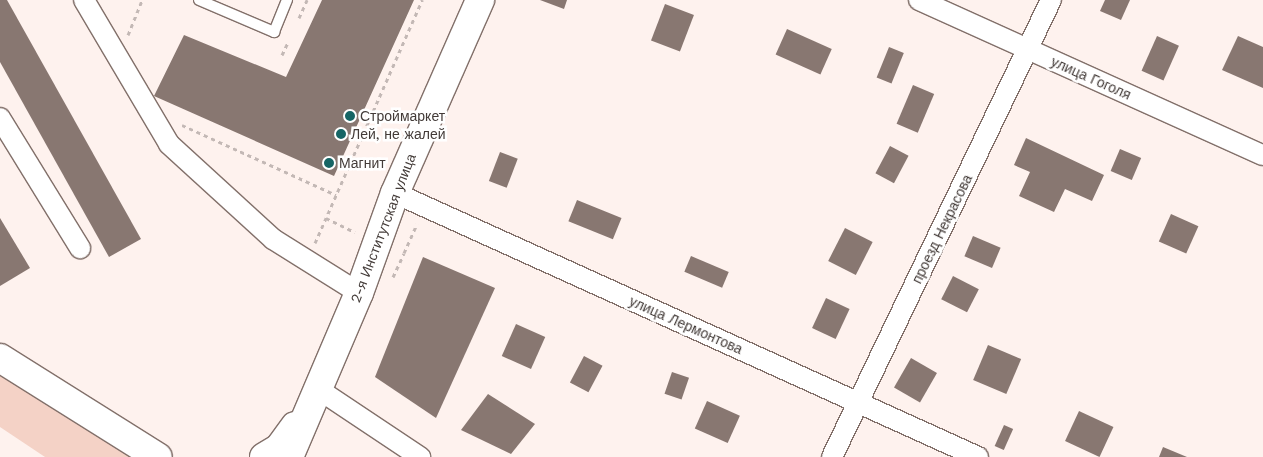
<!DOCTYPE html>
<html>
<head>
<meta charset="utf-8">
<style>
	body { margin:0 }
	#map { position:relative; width:1263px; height:457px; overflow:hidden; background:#fef2ee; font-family:"Work Sans",sans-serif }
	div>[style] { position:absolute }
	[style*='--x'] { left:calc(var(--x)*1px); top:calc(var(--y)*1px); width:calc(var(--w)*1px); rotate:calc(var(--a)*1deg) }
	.green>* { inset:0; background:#f4d2c6 }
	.building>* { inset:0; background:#887771; transform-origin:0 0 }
	.path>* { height:3px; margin-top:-1.5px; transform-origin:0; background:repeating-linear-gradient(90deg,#c3b8b5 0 4px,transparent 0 8px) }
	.roads { filter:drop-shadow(1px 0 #82706a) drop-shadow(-1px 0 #82706a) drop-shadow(0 1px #82706a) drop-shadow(0 -1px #82706a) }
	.lane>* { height:10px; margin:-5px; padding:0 5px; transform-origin:5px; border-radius:5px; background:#fff }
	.street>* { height:20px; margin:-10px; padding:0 10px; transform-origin:10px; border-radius:10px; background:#fff }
	.secondary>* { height:28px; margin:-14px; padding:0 14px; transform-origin:14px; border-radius:14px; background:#fff }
	.dots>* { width:14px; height:14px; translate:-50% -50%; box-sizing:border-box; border:2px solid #fff; border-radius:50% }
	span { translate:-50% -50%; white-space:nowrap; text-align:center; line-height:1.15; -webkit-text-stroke:5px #fff; paint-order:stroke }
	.street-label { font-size:14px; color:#433b38 }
	.poi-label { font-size:14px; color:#433b38 }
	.left { translate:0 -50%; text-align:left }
</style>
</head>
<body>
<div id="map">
	<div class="green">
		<div style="clip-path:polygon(0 371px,138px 457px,45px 457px,0 427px)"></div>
	</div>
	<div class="building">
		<div style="clip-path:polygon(0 0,7px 0,141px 239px,109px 257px,0 62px)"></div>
		<div style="clip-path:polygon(322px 0,414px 0,334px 176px,154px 96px,184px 35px,286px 77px)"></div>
		<div style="clip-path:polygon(540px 0,567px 0,564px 9px)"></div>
		<div style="clip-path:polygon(1105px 0,1130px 0,1121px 20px,1100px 11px)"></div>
		<div style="left:665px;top:4px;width:31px;height:39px;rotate:21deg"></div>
		<div style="left:787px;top:29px;width:49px;height:28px;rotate:24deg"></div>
		<div style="left:1157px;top:36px;width:24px;height:38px;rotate:24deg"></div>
		<div style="clip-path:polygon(1238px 36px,1263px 47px,1263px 88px,1222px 70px)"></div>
		<div style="left:889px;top:47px;width:16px;height:33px;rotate:22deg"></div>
		<div style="left:913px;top:85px;width:23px;height:42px;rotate:23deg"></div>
		<div style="clip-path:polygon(1026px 138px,1104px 175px,1092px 201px,1065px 189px,1054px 212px,1019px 196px,1030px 172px,1014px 165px)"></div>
		<div style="left:890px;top:146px;width:21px;height:31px;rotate:28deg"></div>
		<div style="left:1120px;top:149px;width:23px;height:24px;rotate:23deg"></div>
		<div style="left:500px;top:152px;width:19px;height:31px;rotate:21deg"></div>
		<div style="left:577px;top:200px;width:48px;height:23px;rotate:22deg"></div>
		<div style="left:1171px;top:214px;width:30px;height:30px;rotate:24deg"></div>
		<div style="clip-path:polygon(0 218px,30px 268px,0 286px)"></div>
		<div style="left:845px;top:228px;width:31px;height:37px;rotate:27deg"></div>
		<div style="left:973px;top:236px;width:30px;height:22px;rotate:23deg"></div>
		<div style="left:691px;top:256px;width:41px;height:17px;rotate:23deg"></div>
		<div style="clip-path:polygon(423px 257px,495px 288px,436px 418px,375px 377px)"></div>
		<div style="left:953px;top:276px;width:29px;height:26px;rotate:27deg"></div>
		<div style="left:826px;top:298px;width:26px;height:33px;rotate:25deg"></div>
		<div style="left:516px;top:324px;width:32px;height:35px;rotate:24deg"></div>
		<div style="left:988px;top:345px;width:36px;height:38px;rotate:23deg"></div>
		<div style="left:584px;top:356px;width:21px;height:30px;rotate:28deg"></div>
		<div style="left:911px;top:358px;width:30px;height:34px;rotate:30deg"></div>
		<div style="left:672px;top:372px;width:18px;height:23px;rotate:19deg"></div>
		<div style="clip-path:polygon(488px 394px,535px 424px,511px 454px,461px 430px)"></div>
		<div style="left:707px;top:401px;width:36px;height:30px;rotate:24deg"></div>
		<div style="left:1079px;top:411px;width:38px;height:33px;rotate:25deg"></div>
		<div style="left:1004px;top:425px;width:10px;height:23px;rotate:24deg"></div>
		<div style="clip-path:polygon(1163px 447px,1187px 457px,1159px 457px)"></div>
	</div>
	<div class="path">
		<div style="--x:299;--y:18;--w:20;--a:-66"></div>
		<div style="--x:128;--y:35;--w:38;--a:-68"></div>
		<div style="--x:282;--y:55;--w:14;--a:-65"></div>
		<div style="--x:182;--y:125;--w:169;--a:24.4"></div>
		<div style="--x:326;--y:218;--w:32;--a:26"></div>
		<div style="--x:315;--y:243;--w:266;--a:-66.2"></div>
		<div style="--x:404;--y:253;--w:32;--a:-66"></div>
		<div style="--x:393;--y:277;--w:26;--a:-65"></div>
	</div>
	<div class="roads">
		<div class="lane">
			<div style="--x:199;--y:0;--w:82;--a:23.1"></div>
			<div style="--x:274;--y:32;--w:35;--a:-68"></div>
		</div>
		<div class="street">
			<div style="--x:84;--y:0;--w:167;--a:59.4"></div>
			<div style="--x:169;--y:144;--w:141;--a:42.4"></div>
			<div style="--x:273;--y:239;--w:102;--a:32.1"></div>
			<div style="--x:919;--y:0;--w:377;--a:24.3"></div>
			<div style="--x:0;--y:118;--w:153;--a:58.4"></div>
			<div style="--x:395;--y:193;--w:640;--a:24.36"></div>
			<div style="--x:318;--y:389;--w:123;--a:33.7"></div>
			<div style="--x:832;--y:457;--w:507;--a:-64.4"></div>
		</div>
		<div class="secondary">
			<div style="--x:0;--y:358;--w:186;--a:32.1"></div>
			<div style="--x:264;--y:457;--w:17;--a:-31"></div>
			<div style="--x:279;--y:448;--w:27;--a:-54"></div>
			<div style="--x:289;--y:457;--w:178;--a:-66.9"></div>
			<div style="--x:359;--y:293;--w:106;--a:-70.2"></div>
			<div style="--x:395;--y:193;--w:211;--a:-66.2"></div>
		</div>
	</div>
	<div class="dots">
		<div style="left:350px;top:116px;background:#166565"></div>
		<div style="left:341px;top:134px;background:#166565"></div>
		<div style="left:329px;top:163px;background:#166565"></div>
	</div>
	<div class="street-label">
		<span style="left:1091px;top:78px;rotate:24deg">улица Гоголя</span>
		<span style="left:383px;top:228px;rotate:-69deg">2-я Институтская улица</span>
		<span style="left:942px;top:229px;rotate:-64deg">проезд Некрасова</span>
		<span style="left:686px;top:325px;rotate:24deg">улица Лермонтова</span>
	</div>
	<div class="poi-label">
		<span class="left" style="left:360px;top:116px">Строймаркет</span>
		<span class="left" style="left:351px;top:134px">Лей, не жалей</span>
		<span class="left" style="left:339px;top:163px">Магнит</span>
	</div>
</div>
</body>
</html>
